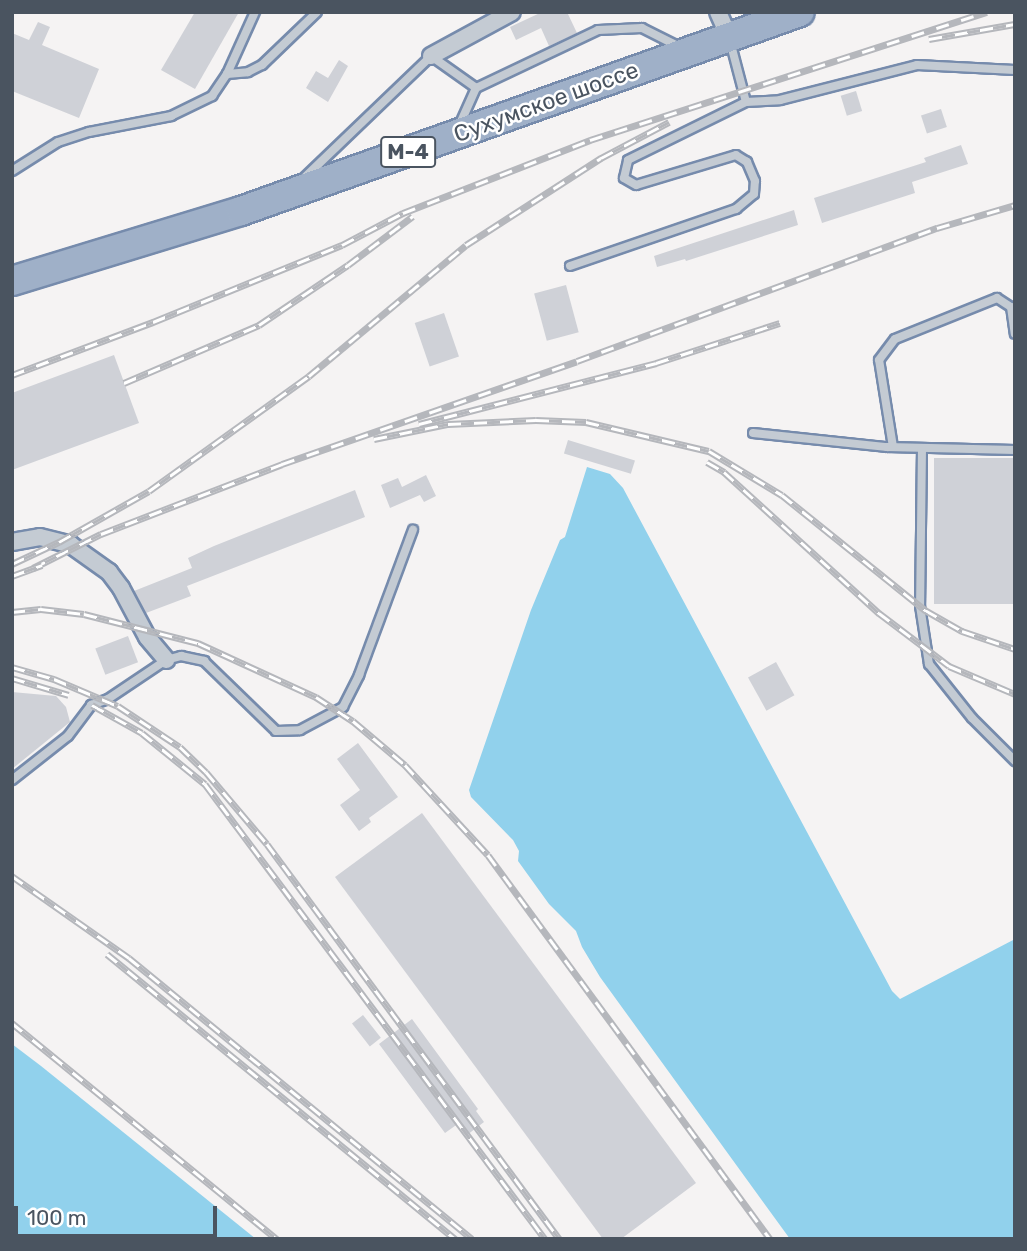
<!DOCTYPE html>
<html>
<head>
<meta charset="utf-8">
<style>
	body { margin:0 }
	#map { position:relative; width:1027px; height:1251px; overflow:hidden; background:#f5f3f3; font-family:Rubik,sans-serif }
	div>[style] { position:absolute }
	[style*='--x'] { left:calc(var(--x)*1px); top:calc(var(--y)*1px); width:calc(var(--w)*1px); rotate:calc(var(--a)*1deg) }
	.water>* { inset:0; background:#91d1ec }
	.building>* { inset:0; background:#cfd1d7; transform-origin:0 0 }
	.roads { filter:drop-shadow(2px 0 #768bac) drop-shadow(-2px 0 #768bac) drop-shadow(0 2px #768bac) drop-shadow(0 -2px #768bac) }
	.service>* { height:8px; margin:-4px; padding:0 4px; transform-origin:4px; border-radius:4px; background:#c4cbd3 }
	.minor>* { height:16px; margin:-8px; padding:0 8px; transform-origin:8px; border-radius:8px; background:#c4cbd3 }
	.trunk>* { height:28px; margin:-14px; padding:0 14px; transform-origin:14px; border-radius:14px; background:#9fb0c8 }
	.rail>* { height:7px; margin-top:-3.5px; transform-origin:0; background:repeating-linear-gradient(90deg,#fff 0 13px,#b5b7bc 0 26px); box-sizing:border-box; border-block:2px solid #b5b7bc }
	span { translate:-50% -50%; white-space:nowrap; text-align:center; line-height:1.15; -webkit-text-stroke:5px #fff; paint-order:stroke }
	.shield-label span { padding:2px 5px; background:#fff; border:2px solid; border-radius:5px; -webkit-text-stroke-width:0 }
	.shield-label { font-size:21px; color:#4a5460; font-weight:700 }
	.street-label { font-size:23px; color:#4a5460 }
	.frame { position:absolute; inset:0; border:14px solid #4a5460; pointer-events:none }
	.scale { position:absolute; left:14px; top:1206px; width:203px; height:32px; box-sizing:border-box; border:4px solid #4a5460; border-top:0; padding-left:9px; font-size:21px; line-height:24px; white-space:nowrap; color:#4a5460; -webkit-text-stroke:5px #fff; paint-order:stroke }
</style>
</head>
<body>
<div id="map">
	<div class="water">
		<div style="clip-path:polygon(587px 467px,610px 474px,623px 488px,892px 991px,900px 999px,1015px 939px,1015px 1239px,790px 1239px,600px 977px,582px 947px,576px 931px,549px 904px,518px 861px,519px 851px,513px 840px,471px 797px,469px 790px,531px 610px,560px 540px,565px 537px)"></div>
		<div style="clip-path:polygon(12px 1044px,41px 1066px,256px 1239px,12px 1239px)"></div>
	</div>
	<div class="building">
		<div style="clip-path:polygon(195px 12px,239px 12px,195px 89px,161px 70px)"></div>
		<div style="clip-path:polygon(542px 12px,567px 12px,577px 33px,549px 46px,541px 28px,516px 40px,510px 27px)"></div>
		<div style="clip-path:polygon(38px 22px,50px 27px,42px 45px,99px 69px,79px 118px,12px 91px,12px 33px,29px 40px)"></div>
		<div style="clip-path:polygon(339px 60px,348px 66px,328px 102px,306px 88px,316px 71px,328px 78px)"></div>
		<div style="left:856px;top:91px;width:21px;height:16px;rotate:73deg"></div>
		<div style="left:941px;top:109px;width:19px;height:21px;rotate:72deg"></div>
		<div style="clip-path:polygon(961px 145px,968px 164px,912px 182px,915px 193px,822px 223px,814px 198px,926px 162px,924px 158px)"></div>
		<div style="clip-path:polygon(794px 210px,798px 225px,686px 261px,685px 259px,657px 267px,654px 256px)"></div>
		<div style="left:566px;top:285px;width:49px;height:33px;rotate:75deg"></div>
		<div style="left:444px;top:313px;width:46px;height:31px;rotate:71deg"></div>
		<div style="clip-path:polygon(114px 355px,139px 423px,12px 470px,12px 393px)"></div>
		<div style="left:568px;top:440px;width:70px;height:14px;rotate:17deg"></div>
		<div style="left:934px;top:458px;width:81px;height:146px"></div>
		<div style="clip-path:polygon(426px 475px,436px 496px,424px 502px,420px 495px,390px 508px,381px 485px,398px 478px,402px 487px)"></div>
		<div style="clip-path:polygon(355px 490px,365px 517px,187px 586px,191px 596px,146px 613px,134px 591px,192px 568px,188px 558px,214px 546px)"></div>
		<div style="left:128px;top:636px;width:28px;height:35px;rotate:69deg"></div>
		<div style="left:776px;top:662px;width:38px;height:32px;rotate:61deg"></div>
		<div style="clip-path:polygon(12px 692px,56px 696px,66px 707px,70px 722px,12px 769px)"></div>
		<div style="clip-path:polygon(358px 743px,398px 797px,369px 818px,371px 822px,359px 831px,340px 805px,360px 790px,337px 759px)"></div>
		<div style="clip-path:polygon(422px 813px,696px 1183px,621px 1239px,603px 1239px,335px 877px)"></div>
		<div style="left:363px;top:1015px;width:29px;height:14px;rotate:52deg"></div>
		<div style="clip-path:polygon(412px 1019px,478px 1109px,476px 1111px,484px 1122px,467px 1135px,459px 1123px,445px 1133px,379px 1044px)"></div>
	</div>
	<div class="roads">
		<div class="service">
			<div style="--x:730;--y:41;--w:63;--a:75.3"></div>
			<div style="--x:227;--y:74;--w:21;--a:-5"></div>
			<div style="--x:248;--y:72;--w:16;--a:-27"></div>
			<div style="--x:262;--y:65;--w:76;--a:-43.9"></div>
			<div style="--x:459;--y:126;--w:42;--a:-65.9"></div>
			<div style="--x:476;--y:88;--w:135;--a:-25.4"></div>
			<div style="--x:598;--y:30;--w:44;--a:-2.6"></div>
			<div style="--x:642;--y:28;--w:42;--a:26.6"></div>
			<div style="--x:12;--y:171;--w:54;--a:-32.2"></div>
			<div style="--x:58;--y:142;--w:33;--a:-18"></div>
			<div style="--x:89;--y:132;--w:84;--a:-11"></div>
			<div style="--x:171;--y:116;--w:46;--a:-26"></div>
			<div style="--x:212;--y:96;--w:27;--a:-56"></div>
			<div style="--x:227;--y:74;--w:68;--a:-65.7"></div>
			<div style="--x:304;--y:178;--w:176;--a:-43.8"></div>
			<div style="--x:431;--y:56;--w:55;--a:35.4"></div>
			<div style="--x:570;--y:266;--w:176;--a:-19"></div>
			<div style="--x:736;--y:209;--w:23;--a:-40"></div>
			<div style="--x:754;--y:194;--w:13;--a:-86"></div>
			<div style="--x:755;--y:181;--w:21;--a:-113"></div>
			<div style="--x:747;--y:162;--w:13;--a:-148"></div>
			<div style="--x:736;--y:155;--w:104;--a:163.3"></div>
			<div style="--x:636;--y:185;--w:14;--a:-150"></div>
			<div style="--x:624;--y:178;--w:18;--a:-77"></div>
			<div style="--x:628;--y:160;--w:131;--a:-26.2"></div>
			<div style="--x:746;--y:102;--w:34;--a:-3"></div>
			<div style="--x:780;--y:100;--w:141;--a:-14.3"></div>
			<div style="--x:917;--y:65;--w:98;--a:2.9"></div>
			<div style="--x:753;--y:433;--w:135;--a:6"></div>
			<div style="--x:887;--y:447;--w:128;--a:1.3"></div>
			<div style="--x:893;--y:447;--w:88;--a:-99.1"></div>
			<div style="--x:879;--y:360;--w:26;--a:-53"></div>
			<div style="--x:895;--y:339;--w:110;--a:-21.9"></div>
			<div style="--x:997;--y:298;--w:17;--a:33"></div>
			<div style="--x:1011;--y:307;--w:27;--a:82"></div>
			<div style="--x:922;--y:448;--w:158;--a:90.7"></div>
			<div style="--x:920;--y:606;--w:59;--a:81.2"></div>
			<div style="--x:929;--y:664;--w:69;--a:51.5"></div>
			<div style="--x:972;--y:718;--w:61;--a:45"></div>
			<div style="--x:12;--y:780;--w:71;--a:-38.2"></div>
			<div style="--x:68;--y:736;--w:39;--a:-53"></div>
			<div style="--x:91;--y:705;--w:18;--a:-19"></div>
			<div style="--x:108;--y:699;--w:70;--a:-33.9"></div>
			<div style="--x:166;--y:660;--w:16;--a:-15"></div>
			<div style="--x:181;--y:656;--w:24;--a:12"></div>
			<div style="--x:204;--y:661;--w:100;--a:44.2"></div>
			<div style="--x:276;--y:731;--w:24;--a:-2"></div>
			<div style="--x:300;--y:730;--w:49;--a:-28.1"></div>
			<div style="--x:343;--y:707;--w:36;--a:-63"></div>
			<div style="--x:359;--y:675;--w:155;--a:-69.6"></div>
		</div>
		<div class="minor">
			<div style="--x:718;--y:12;--w:27;--a:66"></div>
			<div style="--x:431;--y:56;--w:92;--a:-28.5"></div>
			<div style="--x:12;--y:542;--w:28;--a:-10"></div>
			<div style="--x:40;--y:537;--w:32;--a:14"></div>
			<div style="--x:71;--y:545;--w:47;--a:35.4"></div>
			<div style="--x:109;--y:572;--w:20;--a:53"></div>
			<div style="--x:121;--y:588;--w:55;--a:62"></div>
			<div style="--x:147;--y:637;--w:30;--a:50"></div>
		</div>
		<div class="trunk">
			<div style="--x:12;--y:281;--w:239;--a:-17"></div>
			<div style="--x:241;--y:211;--w:593;--a:-19.6"></div>
		</div>
	</div>
	<div class="rail">
		<div style="--x:929;--y:39;--w:87;--a:-9.9"></div>
		<div style="--x:12;--y:375;--w:151;--a:-20.6"></div>
		<div style="--x:153;--y:322;--w:204;--a:-22.2"></div>
		<div style="--x:342;--y:245;--w:69;--a:-27.7"></div>
		<div style="--x:403;--y:213;--w:201;--a:-21.3"></div>
		<div style="--x:590;--y:140;--w:417;--a:-17.9"></div>
		<div style="--x:124;--y:383;--w:147;--a:-23.2"></div>
		<div style="--x:259;--y:325;--w:107;--a:-34"></div>
		<div style="--x:348;--y:265;--w:81;--a:-37"></div>
		<div style="--x:419;--y:424;--w:245;--a:-14.4"></div>
		<div style="--x:656;--y:363;--w:130;--a:-17.9"></div>
		<div style="--x:374;--y:439;--w:76;--a:-11.5"></div>
		<div style="--x:448;--y:424;--w:88;--a:-2.6"></div>
		<div style="--x:536;--y:420;--w:50;--a:2.3"></div>
		<div style="--x:586;--y:422;--w:126;--a:13.3"></div>
		<div style="--x:709;--y:451;--w:85;--a:31.1"></div>
		<div style="--x:782;--y:495;--w:184;--a:38.8"></div>
		<div style="--x:925;--y:610;--w:43;--a:29.6"></div>
		<div style="--x:962;--y:631;--w:56;--a:18.8"></div>
		<div style="--x:707;--y:462;--w:20;--a:30"></div>
		<div style="--x:724;--y:472;--w:210;--a:42.3"></div>
		<div style="--x:879;--y:613;--w:88;--a:37.1"></div>
		<div style="--x:949;--y:666;--w:72;--a:23"></div>
		<div style="--x:12;--y:564;--w:52;--a:-25.1"></div>
		<div style="--x:59;--y:542;--w:103;--a:-29.5"></div>
		<div style="--x:149;--y:491;--w:197;--a:-35.7"></div>
		<div style="--x:309;--y:376;--w:204;--a:-39.8"></div>
		<div style="--x:466;--y:245;--w:161;--a:-32.8"></div>
		<div style="--x:601;--y:158;--w:77;--a:-27.9"></div>
		<div style="--x:33;--y:568;--w:76;--a:-26.6"></div>
		<div style="--x:101;--y:534;--w:194;--a:-21.1"></div>
		<div style="--x:282;--y:464;--w:312;--a:-19.2"></div>
		<div style="--x:577;--y:361;--w:384;--a:-20.3"></div>
		<div style="--x:937;--y:228;--w:81;--a:-16.4"></div>
		<div style="--x:12;--y:576;--w:32;--a:-20"></div>
		<div style="--x:12;--y:612;--w:29;--a:-6"></div>
		<div style="--x:41;--y:609;--w:43;--a:6.6"></div>
		<div style="--x:84;--y:614;--w:118;--a:14.3"></div>
		<div style="--x:198;--y:643;--w:130;--a:24.6"></div>
		<div style="--x:316;--y:697;--w:44;--a:33"></div>
		<div style="--x:353;--y:721;--w:68;--a:40.2"></div>
		<div style="--x:405;--y:765;--w:122;--a:47.3"></div>
		<div style="--x:488;--y:855;--w:476;--a:53.7"></div>
		<div style="--x:12;--y:667;--w:44;--a:15.9"></div>
		<div style="--x:54;--y:679;--w:69;--a:22.9"></div>
		<div style="--x:118;--y:706;--w:74;--a:33.5"></div>
		<div style="--x:180;--y:747;--w:36;--a:44"></div>
		<div style="--x:206;--y:772;--w:94;--a:49.7"></div>
		<div style="--x:267;--y:844;--w:491;--a:53.5"></div>
		<div style="--x:12;--y:678;--w:59;--a:16.6"></div>
		<div style="--x:92;--y:705;--w:57;--a:29.2"></div>
		<div style="--x:142;--y:733;--w:81;--a:39"></div>
		<div style="--x:205;--y:784;--w:568;--a:53.23"></div>
		<div style="--x:12;--y:876;--w:143;--a:35"></div>
		<div style="--x:129;--y:958;--w:443;--a:39.3"></div>
		<div style="--x:107;--y:954;--w:450;--a:39.3"></div>
		<div style="--x:12;--y:1023;--w:342;--a:39.2"></div>
	</div>
	<div class="shield-label">
		<span style="left:408px;top:152px">М-4</span>
	</div>
	<div class="street-label">
		<span style="left:546px;top:102px;rotate:-20deg">Сухумское шоссе</span>
	</div>
	<div class="frame"></div>
	<div class="scale">100 m</div>
</div>
</body>
</html>
